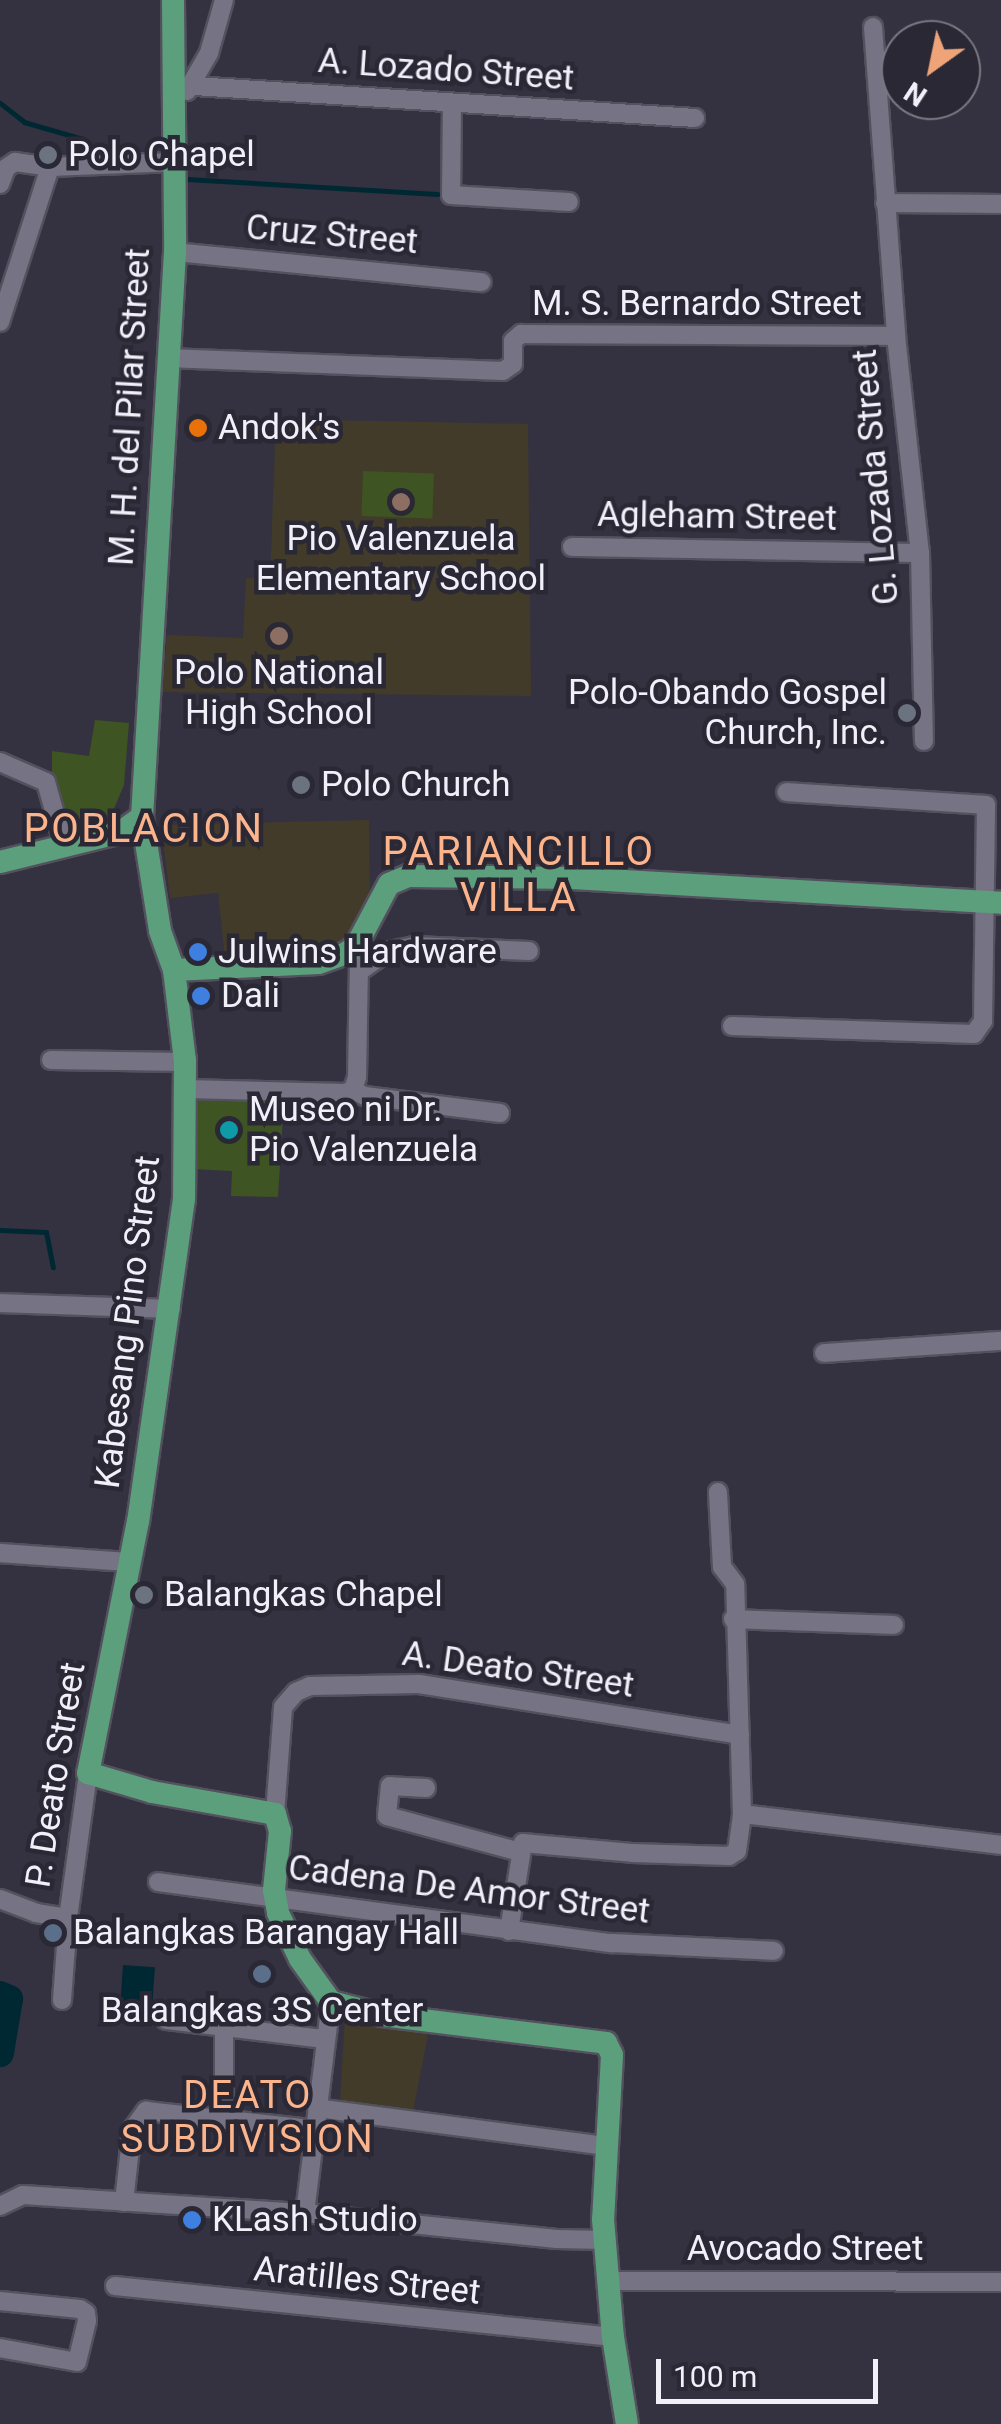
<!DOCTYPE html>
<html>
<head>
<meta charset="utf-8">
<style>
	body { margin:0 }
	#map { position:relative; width:1001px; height:2424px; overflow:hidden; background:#343240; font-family:Roboto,sans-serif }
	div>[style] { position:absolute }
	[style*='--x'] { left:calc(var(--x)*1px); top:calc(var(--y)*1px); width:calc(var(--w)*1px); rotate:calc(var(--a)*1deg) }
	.education>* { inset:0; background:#423b29 }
	.green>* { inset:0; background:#3f5423; transform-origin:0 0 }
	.water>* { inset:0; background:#002832; transform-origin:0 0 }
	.stream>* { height:5px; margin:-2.5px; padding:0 2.5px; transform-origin:2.5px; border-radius:2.5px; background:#002832 }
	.river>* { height:28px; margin:-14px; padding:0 14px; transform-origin:14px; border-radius:14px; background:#002832 }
	.roads { filter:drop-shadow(2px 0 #53515d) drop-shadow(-2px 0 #53515d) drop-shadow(0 2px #53515d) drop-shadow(0 -2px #53515d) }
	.minor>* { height:18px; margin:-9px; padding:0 9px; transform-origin:9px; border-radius:9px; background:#767484 }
	.major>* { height:22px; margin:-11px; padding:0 11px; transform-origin:11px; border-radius:11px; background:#5c9f7c }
	.dots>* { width:28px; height:28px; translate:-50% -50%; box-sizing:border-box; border:5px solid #2a2835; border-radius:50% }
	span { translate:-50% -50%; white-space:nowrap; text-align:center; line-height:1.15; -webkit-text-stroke:9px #2a2835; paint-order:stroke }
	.street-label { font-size:35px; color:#f1f0f9 }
	.poi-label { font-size:35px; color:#f1f0f9 }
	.left { translate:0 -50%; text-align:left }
	.right { translate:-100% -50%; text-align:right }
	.neighbourhood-label { font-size:38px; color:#fcb48c; letter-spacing:2.5px }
	.quarter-label { font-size:40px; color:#fcb48c; letter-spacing:2.5px }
	.north { position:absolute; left:881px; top:20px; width:100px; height:100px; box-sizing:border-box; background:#2a2835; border:2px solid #7a7883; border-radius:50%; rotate:213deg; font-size:28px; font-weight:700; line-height:40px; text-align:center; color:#f1f0f9 }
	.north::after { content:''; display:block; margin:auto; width:35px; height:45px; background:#efa378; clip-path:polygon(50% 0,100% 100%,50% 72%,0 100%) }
	.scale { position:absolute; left:656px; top:2359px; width:222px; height:45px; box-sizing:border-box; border:5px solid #f1f0f9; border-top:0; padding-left:12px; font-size:30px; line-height:35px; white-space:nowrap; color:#f1f0f9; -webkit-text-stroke:8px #2a2835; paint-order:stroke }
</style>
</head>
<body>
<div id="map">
	<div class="education">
		<div style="clip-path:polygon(276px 419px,528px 424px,531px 696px,162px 692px,167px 635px,243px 638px,246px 578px,270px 579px)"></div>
		<div style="clip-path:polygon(369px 820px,370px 903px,346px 942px,323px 954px,225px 958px,218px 893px,170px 898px,161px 825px)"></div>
		<div style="clip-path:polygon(345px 2016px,429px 2030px,413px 2111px,340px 2102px)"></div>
	</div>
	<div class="green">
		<div style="left:363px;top:471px;width:71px;height:45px;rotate:2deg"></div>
		<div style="clip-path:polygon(95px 720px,129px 723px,124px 785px,110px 818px,99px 827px,66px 834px,52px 782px,52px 751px,89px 756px)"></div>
		<div style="clip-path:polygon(193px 1098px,284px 1099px,278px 1197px,231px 1196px,232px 1171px,192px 1169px)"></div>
	</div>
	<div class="water">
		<div style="left:123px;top:1965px;width:32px;height:45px;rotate:4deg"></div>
	</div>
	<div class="stream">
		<div style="--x:0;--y:103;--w:31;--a:38"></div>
		<div style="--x:24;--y:122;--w:61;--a:16.1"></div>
		<div style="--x:83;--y:139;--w:22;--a:54"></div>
		<div style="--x:187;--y:179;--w:251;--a:3.4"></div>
		<div style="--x:0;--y:1230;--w:46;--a:2.5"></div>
		<div style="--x:46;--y:1232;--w:36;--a:79"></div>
	</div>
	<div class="river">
		<div style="--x:0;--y:1995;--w:10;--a:24"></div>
		<div style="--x:9;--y:1999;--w:55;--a:99.5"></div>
	</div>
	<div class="roads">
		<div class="minor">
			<div style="--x:873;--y:27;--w:310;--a:85.7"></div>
			<div style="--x:896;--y:336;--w:218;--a:83.7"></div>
			<div style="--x:920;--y:553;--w:188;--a:88.8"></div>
			<div style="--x:194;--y:86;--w:502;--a:3.65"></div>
			<div style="--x:187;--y:91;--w:44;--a:-59.9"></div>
			<div style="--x:209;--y:53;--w:55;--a:-74.2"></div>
			<div style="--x:452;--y:103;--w:92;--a:90.6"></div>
			<div style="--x:451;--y:195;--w:118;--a:3.4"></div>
			<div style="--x:0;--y:184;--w:17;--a:-69"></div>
			<div style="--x:6;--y:168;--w:11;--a:-34"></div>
			<div style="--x:15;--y:162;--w:35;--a:8"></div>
			<div style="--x:50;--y:167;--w:126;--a:-2.3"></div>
			<div style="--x:885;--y:203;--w:116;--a:0.5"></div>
			<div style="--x:175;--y:252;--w:308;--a:5.6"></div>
			<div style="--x:0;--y:322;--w:163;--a:-72.1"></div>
			<div style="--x:167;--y:358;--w:336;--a:2.2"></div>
			<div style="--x:503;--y:371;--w:12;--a:-35"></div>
			<div style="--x:513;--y:364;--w:23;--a:-90"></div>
			<div style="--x:513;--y:341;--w:11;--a:-41"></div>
			<div style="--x:521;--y:334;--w:375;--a:0.3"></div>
			<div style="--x:572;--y:547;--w:348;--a:1"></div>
			<div style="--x:0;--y:762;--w:50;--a:23.5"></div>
			<div style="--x:46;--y:782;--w:66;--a:74.3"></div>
			<div style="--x:360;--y:971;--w:35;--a:-35"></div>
			<div style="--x:389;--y:951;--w:25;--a:-11"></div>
			<div style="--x:414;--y:946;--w:115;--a:2.5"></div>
			<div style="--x:732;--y:1026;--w:242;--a:1.9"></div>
			<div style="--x:974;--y:1034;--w:16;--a:-55"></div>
			<div style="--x:983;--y:1021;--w:216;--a:-89.2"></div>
			<div style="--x:986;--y:805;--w:200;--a:-176.3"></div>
			<div style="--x:51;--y:1060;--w:134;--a:0.9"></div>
			<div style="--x:186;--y:1089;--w:159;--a:1.4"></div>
			<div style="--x:345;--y:1093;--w:9;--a:-21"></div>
			<div style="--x:353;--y:1090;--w:13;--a:27"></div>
			<div style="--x:365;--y:1096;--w:136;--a:7.2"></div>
			<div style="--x:353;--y:1090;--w:14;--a:-73"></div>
			<div style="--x:357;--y:1077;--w:116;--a:-89"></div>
			<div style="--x:0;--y:1303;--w:171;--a:2"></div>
			<div style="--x:824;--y:1353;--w:177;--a:-3.9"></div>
			<div style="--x:0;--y:1553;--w:130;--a:4"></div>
			<div style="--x:733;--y:1619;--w:161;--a:2.1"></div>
			<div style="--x:426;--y:1788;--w:36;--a:-177"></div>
			<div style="--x:390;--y:1786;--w:30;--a:96"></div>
			<div style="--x:387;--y:1816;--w:138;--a:15.1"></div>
			<div style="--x:275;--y:1814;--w:107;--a:-85.7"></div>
			<div style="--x:283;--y:1707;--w:20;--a:-49"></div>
			<div style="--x:296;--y:1692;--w:15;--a:-23"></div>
			<div style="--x:310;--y:1686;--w:109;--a:-1.1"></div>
			<div style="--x:419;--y:1684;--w:325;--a:9"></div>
			<div style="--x:742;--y:1814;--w:261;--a:6.8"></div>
			<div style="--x:158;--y:1882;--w:458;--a:7.7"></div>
			<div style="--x:612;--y:1943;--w:162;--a:2.8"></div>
			<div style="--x:0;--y:1899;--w:39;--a:21"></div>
			<div style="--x:36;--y:1913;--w:32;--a:9"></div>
			<div style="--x:509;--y:1931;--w:89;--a:-81"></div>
			<div style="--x:523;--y:1843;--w:109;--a:5.2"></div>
			<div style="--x:632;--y:1853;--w:97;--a:1.8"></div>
			<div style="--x:729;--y:1856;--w:9;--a:-32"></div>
			<div style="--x:737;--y:1851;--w:37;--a:-82"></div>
			<div style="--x:742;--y:1814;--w:230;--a:-91.7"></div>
			<div style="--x:735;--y:1584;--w:21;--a:-127"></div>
			<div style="--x:722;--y:1567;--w:75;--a:-93.1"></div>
			<div style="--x:62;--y:2000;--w:82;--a:-85.8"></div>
			<div style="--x:68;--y:1918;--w:146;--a:-82.1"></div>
			<div style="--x:166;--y:2020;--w:159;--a:6.9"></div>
			<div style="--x:224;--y:2025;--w:95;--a:90"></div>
			<div style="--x:317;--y:2108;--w:291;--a:7.5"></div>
			<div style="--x:124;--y:2202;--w:72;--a:-83.7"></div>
			<div style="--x:132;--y:2130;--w:24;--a:-54"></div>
			<div style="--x:146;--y:2111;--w:168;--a:6.2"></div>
			<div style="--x:0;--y:2206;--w:25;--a:-26"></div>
			<div style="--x:23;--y:2195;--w:283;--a:3.7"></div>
			<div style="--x:305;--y:2213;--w:253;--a:5.9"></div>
			<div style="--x:557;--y:2239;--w:48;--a:1.2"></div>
			<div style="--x:305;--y:2213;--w:213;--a:-83"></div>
			<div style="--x:609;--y:2281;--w:392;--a:0.1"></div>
			<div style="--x:115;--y:2286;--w:501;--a:5.85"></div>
			<div style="--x:0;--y:2301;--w:80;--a:5.7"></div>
			<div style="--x:80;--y:2309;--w:7;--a:34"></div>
			<div style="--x:86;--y:2313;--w:8;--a:83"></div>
			<div style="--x:87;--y:2321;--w:42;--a:103.7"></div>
			<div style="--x:77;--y:2362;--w:78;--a:-169.7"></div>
		</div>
		<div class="major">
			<div style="--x:173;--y:0;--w:252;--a:89.5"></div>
			<div style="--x:175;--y:252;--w:566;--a:93.34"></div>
			<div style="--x:142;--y:817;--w:115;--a:81"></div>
			<div style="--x:160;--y:931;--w:41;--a:70.3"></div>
			<div style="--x:174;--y:970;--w:92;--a:83.1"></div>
			<div style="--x:185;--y:1061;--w:138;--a:90.4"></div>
			<div style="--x:184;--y:1199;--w:325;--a:98.1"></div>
			<div style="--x:138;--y:1521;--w:257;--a:101.2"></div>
			<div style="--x:88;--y:1773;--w:67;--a:16.5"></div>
			<div style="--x:152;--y:1792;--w:125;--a:10.1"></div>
			<div style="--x:275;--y:1814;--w:18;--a:74"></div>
			<div style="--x:280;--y:1831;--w:59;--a:95.8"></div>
			<div style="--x:274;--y:1890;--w:23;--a:80"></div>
			<div style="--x:278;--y:1913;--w:51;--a:64.4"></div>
			<div style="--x:300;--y:1959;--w:53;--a:54.2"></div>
			<div style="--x:331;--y:2002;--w:53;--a:14.3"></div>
			<div style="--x:382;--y:2015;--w:226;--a:7.1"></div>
			<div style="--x:606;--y:2043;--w:13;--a:63"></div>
			<div style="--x:612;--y:2055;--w:164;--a:93.1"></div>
			<div style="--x:603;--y:2219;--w:118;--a:85.2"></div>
			<div style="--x:613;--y:2337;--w:88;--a:80.9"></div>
			<div style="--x:0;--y:862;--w:125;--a:-13.9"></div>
			<div style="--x:121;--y:832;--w:26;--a:-36"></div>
			<div style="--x:174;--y:970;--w:145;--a:-2.8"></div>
			<div style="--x:319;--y:963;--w:29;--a:-20"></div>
			<div style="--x:346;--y:953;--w:12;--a:-35"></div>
			<div style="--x:356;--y:946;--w:70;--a:-62"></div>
			<div style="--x:389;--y:884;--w:21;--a:-23"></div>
			<div style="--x:408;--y:876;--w:164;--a:0.7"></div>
			<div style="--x:572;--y:878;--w:430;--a:3.3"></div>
		</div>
	</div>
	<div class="dots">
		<div style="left:48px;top:155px;background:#6b7280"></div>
		<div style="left:198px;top:428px;background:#e8710a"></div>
		<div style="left:401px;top:502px;background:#8d6e63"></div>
		<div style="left:279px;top:636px;background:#8d6e63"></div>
		<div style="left:907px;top:713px;background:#6b7280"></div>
		<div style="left:301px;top:785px;background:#6b7280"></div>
		<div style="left:198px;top:952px;background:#3f7fe0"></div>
		<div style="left:201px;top:996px;background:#3f7fe0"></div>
		<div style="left:229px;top:1130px;background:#0f9aa8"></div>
		<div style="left:144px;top:1595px;background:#6b7280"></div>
		<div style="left:53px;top:1933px;background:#5c6f8a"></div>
		<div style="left:262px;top:1974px;background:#5c6f8a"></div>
		<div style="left:192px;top:2220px;background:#3f7fe0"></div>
	</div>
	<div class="street-label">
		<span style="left:446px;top:70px;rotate:4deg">A. Lozado Street</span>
		<span style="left:332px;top:235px;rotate:5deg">Cruz Street</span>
		<span style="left:697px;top:304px">M. S. Bernardo Street</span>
		<span style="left:130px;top:407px;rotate:-87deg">M. H. del Pilar Street</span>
		<span style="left:876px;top:477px;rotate:-95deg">G. Lozada Street</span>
		<span style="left:717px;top:517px;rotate:1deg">Agleham Street</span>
		<span style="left:128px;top:1322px;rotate:-83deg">Kabesang Pino Street</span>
		<span style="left:518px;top:1670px;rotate:8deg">A. Deato Street</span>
		<span style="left:56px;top:1775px;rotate:-81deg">P. Deato Street</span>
		<span style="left:469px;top:1890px;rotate:7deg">Cadena De Amor Street</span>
		<span style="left:805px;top:2249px">Avocado Street</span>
		<span style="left:367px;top:2281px;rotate:6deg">Aratilles Street</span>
	</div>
	<div class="poi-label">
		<span class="left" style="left:68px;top:155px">Polo Chapel</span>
		<span class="left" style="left:218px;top:428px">Andok's</span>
		<span style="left:401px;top:559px">Pio Valenzuela<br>Elementary School</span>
		<span style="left:279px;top:693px">Polo National<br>High School</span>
		<span class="right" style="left:887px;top:713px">Polo-Obando Gospel<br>Church, Inc.</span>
		<span class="left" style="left:321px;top:785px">Polo Church</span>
		<span class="left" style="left:218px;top:952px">Julwins Hardware</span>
		<span class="left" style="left:221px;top:996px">Dali</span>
		<span class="left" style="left:249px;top:1130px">Museo ni Dr.<br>Pio Valenzuela</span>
		<span class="left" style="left:164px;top:1595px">Balangkas Chapel</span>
		<span class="left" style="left:73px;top:1933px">Balangkas Barangay Hall</span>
		<span style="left:262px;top:2011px">Balangkas 3S Center</span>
		<span class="left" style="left:212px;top:2220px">KLash Studio</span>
	</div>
	<div class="neighbourhood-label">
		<span style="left:248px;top:2118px">DEATO<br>SUBDIVISION</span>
	</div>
	<div class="quarter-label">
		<span style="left:144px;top:829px">POBLACION</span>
		<span style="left:519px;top:875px">PARIANCILLO<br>VILLA</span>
	</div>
	<div class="north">N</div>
	<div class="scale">100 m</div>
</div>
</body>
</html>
